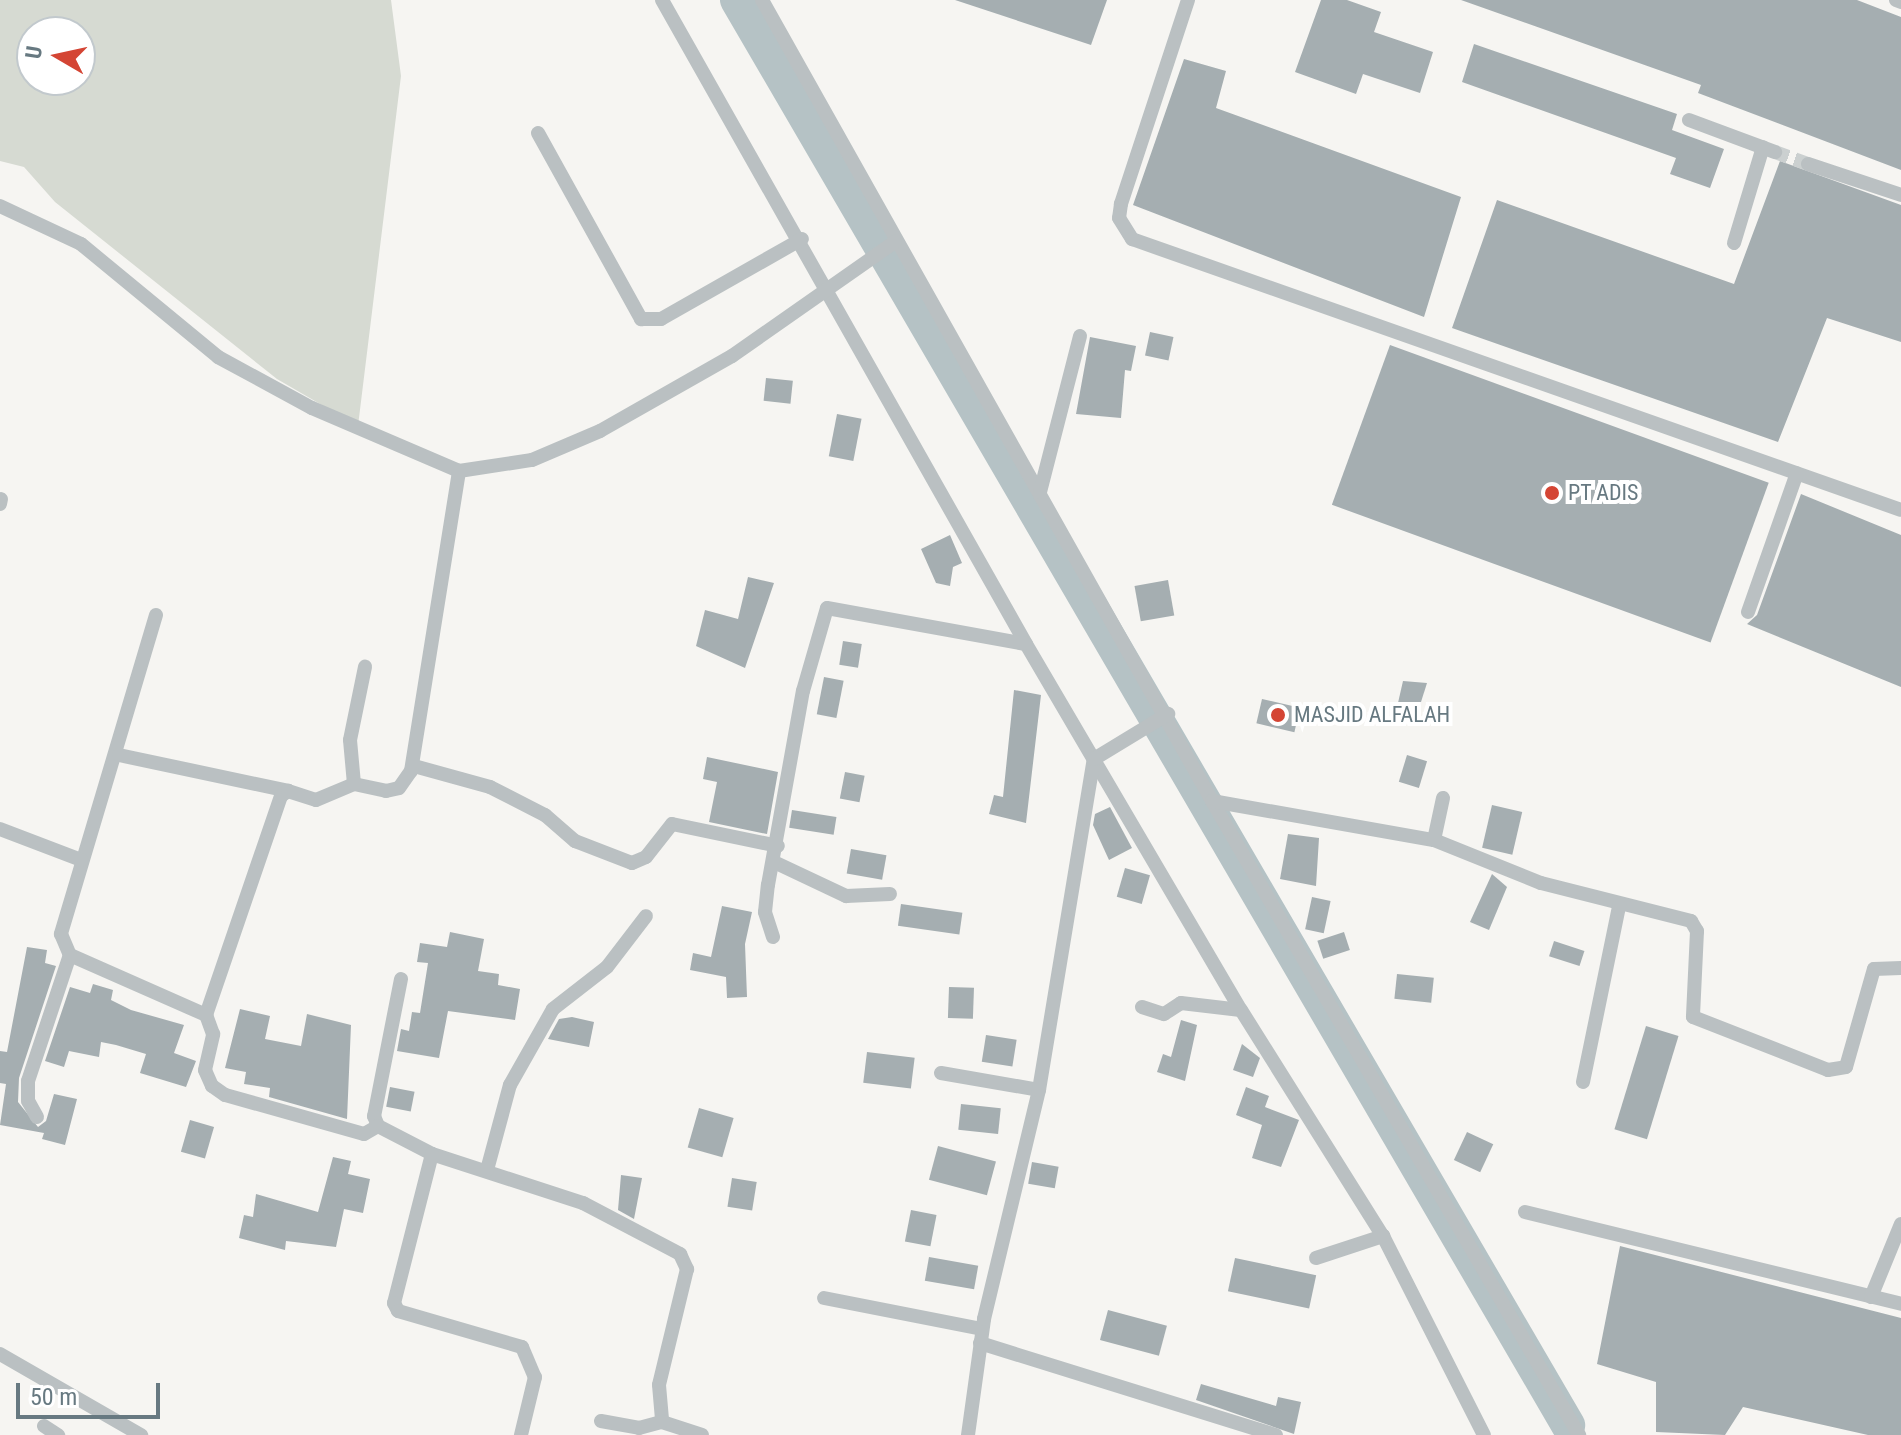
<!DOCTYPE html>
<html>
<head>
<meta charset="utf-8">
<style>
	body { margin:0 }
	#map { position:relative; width:1901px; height:1435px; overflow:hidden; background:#f6f5f2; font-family:"Roboto Condensed",sans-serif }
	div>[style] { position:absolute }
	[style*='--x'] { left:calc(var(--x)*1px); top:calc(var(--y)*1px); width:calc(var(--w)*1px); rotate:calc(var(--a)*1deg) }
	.green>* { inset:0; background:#d6dad2 }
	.river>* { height:34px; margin:-17px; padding:0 17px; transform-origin:17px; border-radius:17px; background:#b5c2c5 }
	.building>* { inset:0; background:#a5aeb1; transform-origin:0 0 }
	.minor-tunnel>* { height:14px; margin-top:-7px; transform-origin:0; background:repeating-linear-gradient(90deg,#cbd0d0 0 14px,transparent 0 21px) }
	.minor>* { height:14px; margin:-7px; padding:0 7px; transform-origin:7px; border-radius:7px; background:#bac0c2 }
	.dots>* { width:22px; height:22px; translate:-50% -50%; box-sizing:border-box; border:4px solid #fff; border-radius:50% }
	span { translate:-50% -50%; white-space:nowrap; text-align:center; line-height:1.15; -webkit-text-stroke:8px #fff; paint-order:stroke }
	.poi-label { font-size:22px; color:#677981 }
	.left { translate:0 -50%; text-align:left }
	.north { position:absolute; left:16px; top:16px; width:80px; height:80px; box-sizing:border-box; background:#fff; border:2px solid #c2c9cd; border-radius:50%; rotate:279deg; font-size:22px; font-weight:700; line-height:32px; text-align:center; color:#677981 }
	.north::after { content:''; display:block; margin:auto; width:28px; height:36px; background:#d44534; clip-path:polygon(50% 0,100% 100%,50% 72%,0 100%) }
	.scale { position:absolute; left:16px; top:1383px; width:144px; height:36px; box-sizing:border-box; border:4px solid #677981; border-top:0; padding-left:10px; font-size:24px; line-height:28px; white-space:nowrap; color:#677981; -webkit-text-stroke:6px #fff; paint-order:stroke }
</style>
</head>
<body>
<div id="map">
	<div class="green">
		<div style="clip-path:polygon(evenodd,0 0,391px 0,401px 76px,358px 426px,277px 379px,55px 202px,24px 167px,0 161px,0 0,32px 32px,80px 32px,80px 80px,32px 80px,32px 32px)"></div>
	</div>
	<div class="river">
		<div style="--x:737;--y:0;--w:1650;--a:59.75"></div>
	</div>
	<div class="building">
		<div style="clip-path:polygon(955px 0,1107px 0,1091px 45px)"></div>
		<div style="clip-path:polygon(1321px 0,1347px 0,1381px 12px,1374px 32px,1433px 52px,1420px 93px,1363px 74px,1356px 94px,1295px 72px)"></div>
		<div style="clip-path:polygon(1461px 0,1857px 0,1901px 17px,1901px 170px,1698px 93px,1701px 85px)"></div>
		<div style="clip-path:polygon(1474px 44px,1677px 114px,1672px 130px,1724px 149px,1710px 188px,1670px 174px,1676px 158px,1462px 82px)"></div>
		<div style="clip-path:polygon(1184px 59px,1226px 71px,1216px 108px,1461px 197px,1424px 317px,1133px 205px)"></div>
		<div style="clip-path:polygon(1780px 161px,1901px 205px,1901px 342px,1827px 318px,1778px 442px,1452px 328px,1497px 200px,1734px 284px)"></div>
		<div style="left:1150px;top:332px;width:24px;height:24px;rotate:12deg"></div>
		<div style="clip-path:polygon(1090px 337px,1136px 346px,1131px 371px,1125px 370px,1121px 418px,1076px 414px)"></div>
		<div style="left:1390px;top:345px;width:403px;height:170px;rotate:20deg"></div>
		<div style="left:766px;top:378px;width:27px;height:23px;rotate:6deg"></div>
		<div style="left:837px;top:414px;width:25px;height:43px;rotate:11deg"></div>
		<div style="clip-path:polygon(1801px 494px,1901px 535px,1901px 687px,1747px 624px,1757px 615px)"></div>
		<div style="clip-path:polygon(950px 535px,962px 563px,953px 567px,950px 586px,936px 583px,921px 549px)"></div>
		<div style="clip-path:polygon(748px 577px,774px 583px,745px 668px,696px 646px,705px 610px,738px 619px)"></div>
		<div style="left:1168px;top:580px;width:36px;height:34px;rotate:80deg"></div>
		<div style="left:843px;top:641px;width:19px;height:24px;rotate:9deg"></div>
		<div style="left:824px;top:677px;width:20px;height:38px;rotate:11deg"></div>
		<div style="clip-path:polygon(1403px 681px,1427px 683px,1415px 721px,1395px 716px)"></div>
		<div style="clip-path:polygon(1014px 690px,1041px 695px,1026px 823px,989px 814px,994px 795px,1003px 797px)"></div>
		<div style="left:1262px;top:699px;width:39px;height:25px;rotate:13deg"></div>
		<div style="left:1407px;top:755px;width:21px;height:28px;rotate:17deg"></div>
		<div style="clip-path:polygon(707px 757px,778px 772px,767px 834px,709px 822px,717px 782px,703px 779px)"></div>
		<div style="left:845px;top:772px;width:20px;height:27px;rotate:11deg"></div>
		<div style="left:1492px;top:805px;width:31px;height:44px;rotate:13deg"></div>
		<div style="clip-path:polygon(1110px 807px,1132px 848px,1109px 860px,1093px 825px,1095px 814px)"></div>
		<div style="left:792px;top:810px;width:45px;height:18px;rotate:9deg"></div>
		<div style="clip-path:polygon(1288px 834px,1319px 838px,1316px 886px,1280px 879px)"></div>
		<div style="left:851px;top:849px;width:36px;height:25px;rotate:10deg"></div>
		<div style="left:1125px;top:868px;width:26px;height:30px;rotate:16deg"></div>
		<div style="clip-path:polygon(1492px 874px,1507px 887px,1489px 930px,1470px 922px)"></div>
		<div style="left:1312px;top:897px;width:19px;height:33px;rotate:12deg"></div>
		<div style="left:901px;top:904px;width:62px;height:22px;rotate:8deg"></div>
		<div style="clip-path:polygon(722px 906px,752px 912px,745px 944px,747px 997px,727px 998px,726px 977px,690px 970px,693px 953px,711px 957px)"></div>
		<div style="clip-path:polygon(450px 932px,484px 939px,478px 971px,499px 974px,498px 985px,520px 989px,515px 1020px,448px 1011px,439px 1058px,397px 1051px,401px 1029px,409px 1031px,412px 1012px,420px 1013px,428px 963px,417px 962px,420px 943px,447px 947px)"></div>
		<div style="left:1344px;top:932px;width:19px;height:28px;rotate:72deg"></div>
		<div style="left:1554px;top:941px;width:32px;height:16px;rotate:18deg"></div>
		<div style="clip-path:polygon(27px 947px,47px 950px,45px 963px,56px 966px,19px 1078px,18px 1102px,38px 1127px,46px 1121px,54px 1094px,77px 1099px,65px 1145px,42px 1139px,44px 1133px,0 1125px,6px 1084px,0 1083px,0 1051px,7px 1052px)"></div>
		<div style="left:1397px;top:974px;width:37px;height:25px;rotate:6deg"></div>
		<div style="clip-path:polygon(93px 984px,113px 990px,111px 1000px,131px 1010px,184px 1025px,174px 1053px,196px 1061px,186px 1087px,140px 1073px,146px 1054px,116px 1045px,101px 1042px,99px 1057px,69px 1051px,64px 1067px,45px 1061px,70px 987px,90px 993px)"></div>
		<div style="left:949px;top:987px;width:25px;height:31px;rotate:2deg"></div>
		<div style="clip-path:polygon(240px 1009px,270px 1016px,265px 1039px,301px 1046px,307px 1014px,351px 1025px,347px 1119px,269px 1097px,270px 1088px,244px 1084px,246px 1072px,225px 1068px)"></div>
		<div style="clip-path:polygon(572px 1017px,594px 1022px,589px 1047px,548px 1039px,559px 1019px)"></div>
		<div style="clip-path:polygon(1181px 1020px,1197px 1025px,1185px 1081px,1157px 1072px,1163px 1054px,1171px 1057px)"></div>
		<div style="left:1646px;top:1026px;width:34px;height:108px;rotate:17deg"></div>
		<div style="left:986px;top:1035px;width:31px;height:27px;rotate:9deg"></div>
		<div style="clip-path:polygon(1242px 1044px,1260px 1058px,1253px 1077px,1233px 1070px)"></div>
		<div style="left:867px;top:1052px;width:48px;height:31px;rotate:7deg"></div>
		<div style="left:390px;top:1087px;width:25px;height:20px;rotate:11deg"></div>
		<div style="clip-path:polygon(1246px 1087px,1269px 1096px,1265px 1107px,1299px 1120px,1281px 1167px,1252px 1158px,1262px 1125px,1236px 1115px)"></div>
		<div style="left:961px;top:1104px;width:40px;height:26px;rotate:6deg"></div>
		<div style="left:699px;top:1108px;width:36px;height:41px;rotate:16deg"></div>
		<div style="left:190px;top:1120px;width:25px;height:33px;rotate:16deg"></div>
		<div style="left:1467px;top:1132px;width:29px;height:31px;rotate:25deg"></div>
		<div style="left:938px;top:1146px;width:60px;height:35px;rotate:15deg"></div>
		<div style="clip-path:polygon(333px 1157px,351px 1161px,348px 1174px,370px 1179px,363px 1213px,344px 1209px,336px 1247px,286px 1241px,285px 1250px,239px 1238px,244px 1215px,253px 1217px,256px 1194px,318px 1212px)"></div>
		<div style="left:1032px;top:1162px;width:27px;height:22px;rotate:10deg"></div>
		<div style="clip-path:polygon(621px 1175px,642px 1178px,634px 1219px,618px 1210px)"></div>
		<div style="left:732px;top:1178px;width:25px;height:29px;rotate:9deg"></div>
		<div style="left:911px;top:1210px;width:26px;height:32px;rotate:11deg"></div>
		<div style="clip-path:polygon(1620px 1246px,1901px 1318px,1901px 1435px,1868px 1435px,1743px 1407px,1725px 1435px,1656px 1432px,1656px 1382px,1597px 1364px)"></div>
		<div style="left:929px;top:1257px;width:50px;height:24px;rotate:10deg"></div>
		<div style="left:1235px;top:1258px;width:83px;height:34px;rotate:12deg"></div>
		<div style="left:1108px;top:1310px;width:61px;height:31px;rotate:15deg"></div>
		<div style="clip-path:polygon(1201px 1384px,1276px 1406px,1278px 1397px,1301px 1402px,1294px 1434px,1196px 1400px)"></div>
	</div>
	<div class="minor-tunnel">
		<div style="--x:1775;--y:152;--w:35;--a:20"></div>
	</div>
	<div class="minor">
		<div style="--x:662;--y:0;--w:740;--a:60.52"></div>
		<div style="--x:1026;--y:644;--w:424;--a:59.6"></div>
		<div style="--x:1241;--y:1010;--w:267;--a:57.9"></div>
		<div style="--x:1383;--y:1236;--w:223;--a:63.1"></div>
		<div style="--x:762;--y:0;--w:919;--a:60.67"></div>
		<div style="--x:1212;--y:801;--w:733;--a:59.93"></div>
		<div style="--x:1188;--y:0;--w:215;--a:108.2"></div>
		<div style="--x:1121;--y:204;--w:14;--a:98"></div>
		<div style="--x:1119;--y:218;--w:25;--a:58"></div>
		<div style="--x:1132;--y:239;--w:815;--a:19.41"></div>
		<div style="--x:1896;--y:0;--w:5;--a:22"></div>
		<div style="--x:1689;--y:120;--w:92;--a:20.4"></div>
		<div style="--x:538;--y:133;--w:213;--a:61"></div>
		<div style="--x:641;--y:319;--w:20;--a:0"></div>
		<div style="--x:661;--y:319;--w:162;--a:-29.6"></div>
		<div style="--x:1808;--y:164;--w:98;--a:18.4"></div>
		<div style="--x:0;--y:206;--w:89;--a:25.1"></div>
		<div style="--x:81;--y:244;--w:178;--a:39.5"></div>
		<div style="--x:218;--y:357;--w:107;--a:28.5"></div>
		<div style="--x:312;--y:408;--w:160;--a:23.2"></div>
		<div style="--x:459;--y:471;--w:74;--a:-8.6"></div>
		<div style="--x:532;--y:460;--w:74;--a:-23.1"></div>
		<div style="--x:600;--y:431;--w:152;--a:-29.6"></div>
		<div style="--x:732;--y:356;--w:199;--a:-35"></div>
		<div style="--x:1734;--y:243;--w:100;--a:-73.2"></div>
		<div style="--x:1040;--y:492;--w:161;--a:-75.6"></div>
		<div style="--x:0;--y:504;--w:5;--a:-79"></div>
		<div style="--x:1748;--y:612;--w:147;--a:-70.6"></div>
		<div style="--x:156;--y:615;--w:333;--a:106.6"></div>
		<div style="--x:61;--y:934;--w:23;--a:67"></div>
		<div style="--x:70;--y:955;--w:149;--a:23.8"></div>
		<div style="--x:119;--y:755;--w:173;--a:12"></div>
		<div style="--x:414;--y:766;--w:79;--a:15.4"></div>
		<div style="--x:490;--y:787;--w:62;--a:27"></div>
		<div style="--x:545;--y:815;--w:40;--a:41"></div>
		<div style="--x:575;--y:841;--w:61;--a:21.1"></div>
		<div style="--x:632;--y:863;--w:15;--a:-23"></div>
		<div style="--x:646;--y:857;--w:42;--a:-51.8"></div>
		<div style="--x:672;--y:824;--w:108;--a:11.7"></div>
		<div style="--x:354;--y:784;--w:44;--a:-95.2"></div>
		<div style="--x:350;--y:740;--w:75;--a:-78.4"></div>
		<div style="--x:1212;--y:801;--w:225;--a:10"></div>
		<div style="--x:1434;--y:840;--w:115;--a:21.9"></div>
		<div style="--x:1541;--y:883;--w:155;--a:14.2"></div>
		<div style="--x:1691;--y:921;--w:12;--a:59"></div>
		<div style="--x:1697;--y:931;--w:86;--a:92.7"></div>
		<div style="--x:1693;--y:1017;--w:145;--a:21.4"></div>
		<div style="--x:1828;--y:1070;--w:18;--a:-9"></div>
		<div style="--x:1846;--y:1067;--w:102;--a:-74.1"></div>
		<div style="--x:1874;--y:969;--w:27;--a:-2"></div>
		<div style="--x:0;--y:829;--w:87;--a:20.9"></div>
		<div style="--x:1434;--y:840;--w:43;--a:-77.9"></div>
		<div style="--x:774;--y:862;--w:80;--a:25.3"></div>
		<div style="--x:846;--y:896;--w:44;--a:-2.6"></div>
		<div style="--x:773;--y:937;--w:26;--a:-108"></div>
		<div style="--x:765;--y:912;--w:27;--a:-84"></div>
		<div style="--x:768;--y:885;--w:197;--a:-79.8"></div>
		<div style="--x:803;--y:691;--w:86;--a:-73.9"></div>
		<div style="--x:827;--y:608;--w:202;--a:10.3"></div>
		<div style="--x:401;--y:979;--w:140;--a:101.1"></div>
		<div style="--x:374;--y:1116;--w:11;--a:68"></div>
		<div style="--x:378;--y:1126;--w:61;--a:27.4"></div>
		<div style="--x:432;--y:1154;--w:159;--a:18"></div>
		<div style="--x:583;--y:1203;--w:110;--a:27.7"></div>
		<div style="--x:680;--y:1254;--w:17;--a:65"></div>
		<div style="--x:687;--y:1269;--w:119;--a:103.6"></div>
		<div style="--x:659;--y:1385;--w:37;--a:85"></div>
		<div style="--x:662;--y:1422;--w:42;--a:18"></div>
		<div style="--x:1142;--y:1007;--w:23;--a:18"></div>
		<div style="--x:1164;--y:1014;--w:20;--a:-33"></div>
		<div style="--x:1181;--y:1003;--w:60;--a:6.7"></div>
		<div style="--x:941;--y:1073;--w:99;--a:9.8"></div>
		<div style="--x:1583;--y:1082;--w:180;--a:-78.4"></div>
		<div style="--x:37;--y:1117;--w:18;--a:-119"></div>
		<div style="--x:28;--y:1101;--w:20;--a:-90"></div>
		<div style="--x:28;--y:1081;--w:133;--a:-71.6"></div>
		<div style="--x:378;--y:1126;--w:16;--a:150"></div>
		<div style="--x:364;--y:1134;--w:144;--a:-164.3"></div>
		<div style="--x:225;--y:1095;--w:16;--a:-145"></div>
		<div style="--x:212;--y:1086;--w:17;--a:-114"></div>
		<div style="--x:205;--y:1070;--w:37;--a:-77"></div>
		<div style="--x:213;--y:1034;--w:20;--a:-110"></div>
		<div style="--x:206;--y:1015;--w:231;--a:-71.1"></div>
		<div style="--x:281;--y:796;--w:9;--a:-36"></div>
		<div style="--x:288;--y:791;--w:29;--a:18"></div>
		<div style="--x:316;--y:800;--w:41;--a:-22.8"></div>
		<div style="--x:354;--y:784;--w:33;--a:12"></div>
		<div style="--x:386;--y:791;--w:13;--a:-13"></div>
		<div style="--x:399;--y:788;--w:21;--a:-55"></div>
		<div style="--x:411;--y:771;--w:304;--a:-80.9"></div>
		<div style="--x:432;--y:1154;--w:154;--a:104.3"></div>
		<div style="--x:394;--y:1303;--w:9;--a:63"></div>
		<div style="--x:398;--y:1311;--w:129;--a:16.2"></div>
		<div style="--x:522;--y:1347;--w:33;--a:67"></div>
		<div style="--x:535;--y:1377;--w:60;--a:103.6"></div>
		<div style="--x:487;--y:1170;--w:88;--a:-74.9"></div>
		<div style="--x:510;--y:1085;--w:87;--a:-60.5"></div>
		<div style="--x:553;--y:1009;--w:68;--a:-37.9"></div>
		<div style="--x:607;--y:967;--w:64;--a:-52.6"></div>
		<div style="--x:1525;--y:1212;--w:387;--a:13.7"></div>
		<div style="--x:1316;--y:1258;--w:71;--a:-18.2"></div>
		<div style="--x:1871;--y:1297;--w:79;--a:-67.7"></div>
		<div style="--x:824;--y:1298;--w:161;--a:11.1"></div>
		<div style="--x:980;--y:1343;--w:310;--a:17.3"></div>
		<div style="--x:0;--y:1354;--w:163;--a:29.9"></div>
		<div style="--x:601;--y:1421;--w:39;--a:10"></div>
		<div style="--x:639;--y:1428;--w:24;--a:-15"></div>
		<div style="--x:44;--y:1426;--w:17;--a:33"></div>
		<div style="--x:968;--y:1435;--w:117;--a:-82.1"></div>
		<div style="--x:984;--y:1319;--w:236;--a:-76.5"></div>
		<div style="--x:1039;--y:1090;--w:336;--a:-80.6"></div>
		<div style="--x:1094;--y:759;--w:87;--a:-31.3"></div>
	</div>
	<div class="dots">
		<div style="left:1552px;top:493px;background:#d44534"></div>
		<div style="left:1278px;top:715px;background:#d44534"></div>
	</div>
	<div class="poi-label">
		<span class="left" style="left:1568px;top:493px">PT ADIS</span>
		<span class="left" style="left:1294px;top:715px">MASJID ALFALAH</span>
	</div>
	<div class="north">U</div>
	<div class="scale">50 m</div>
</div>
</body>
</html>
